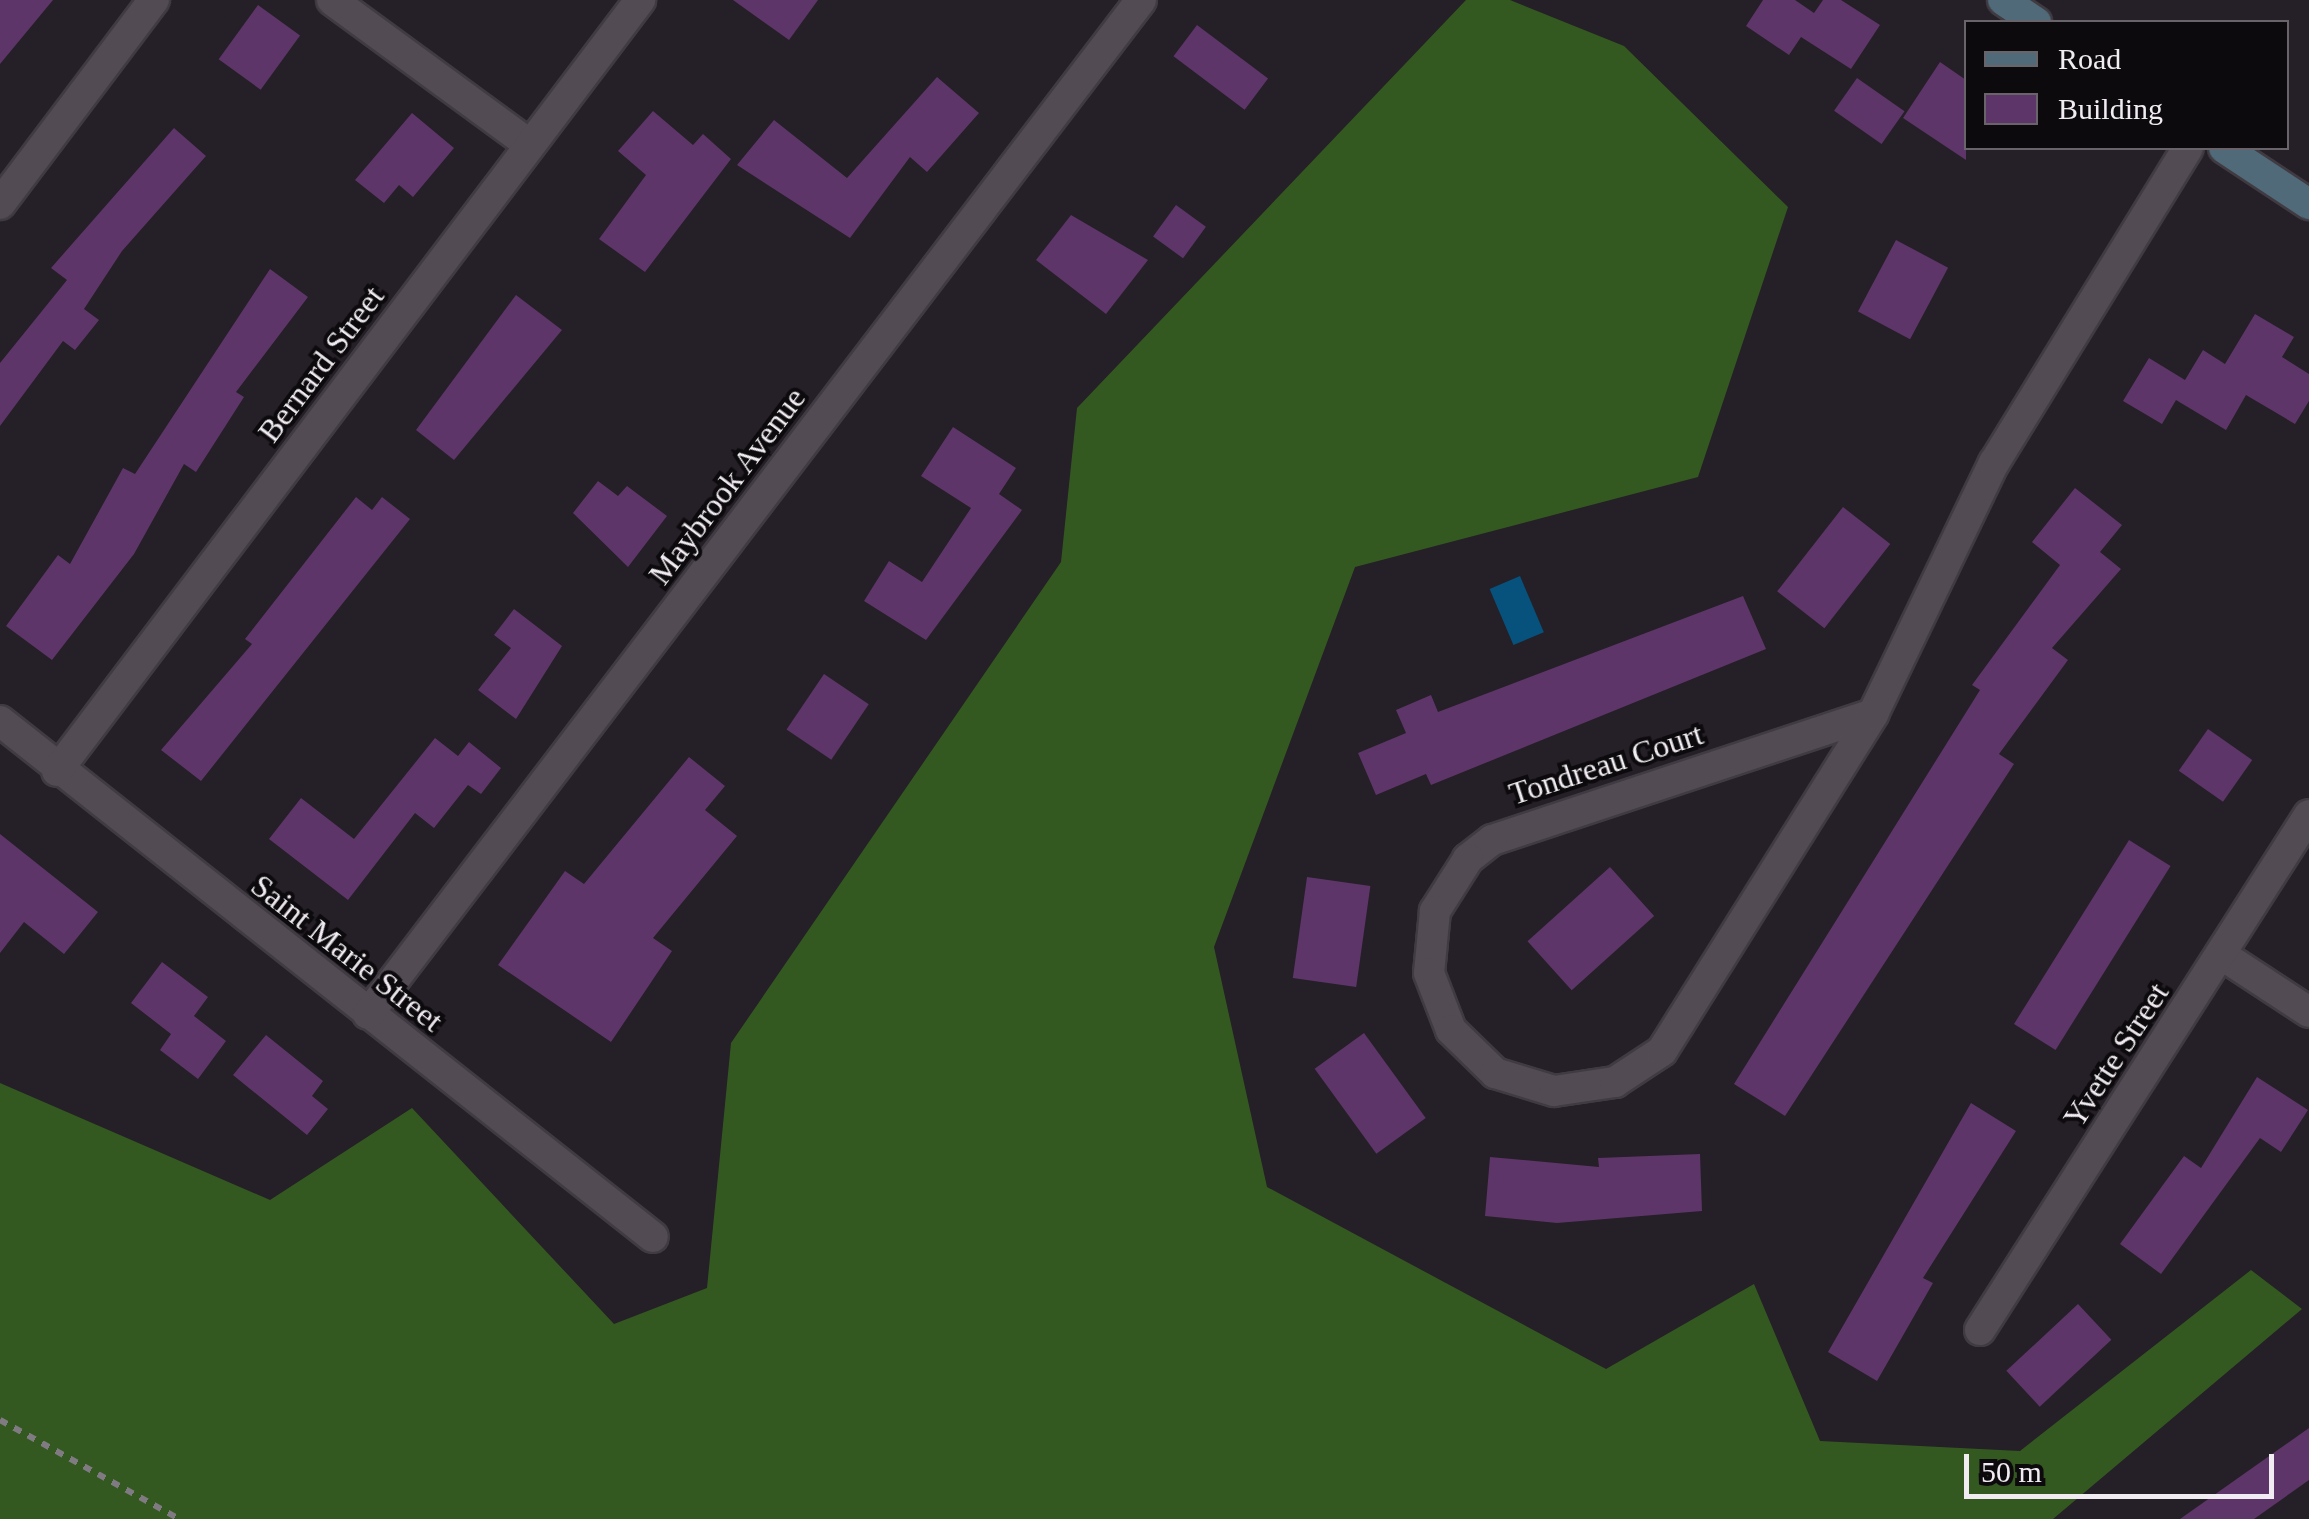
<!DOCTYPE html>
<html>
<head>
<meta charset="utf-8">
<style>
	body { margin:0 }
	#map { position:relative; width:2309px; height:1519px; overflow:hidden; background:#251f27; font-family:Georgia,serif }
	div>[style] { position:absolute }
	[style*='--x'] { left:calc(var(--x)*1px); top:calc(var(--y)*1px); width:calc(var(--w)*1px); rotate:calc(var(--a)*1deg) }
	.forest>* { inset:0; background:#345920 }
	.water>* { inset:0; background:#07527c; transform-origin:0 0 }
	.building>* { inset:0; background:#5d3568; transform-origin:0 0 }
	.path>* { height:6px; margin-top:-3px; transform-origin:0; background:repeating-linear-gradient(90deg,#807b82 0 8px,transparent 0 16px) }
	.roads { filter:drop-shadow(2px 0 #403b42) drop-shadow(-2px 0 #403b42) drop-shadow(0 2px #403b42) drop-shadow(0 -2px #403b42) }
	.street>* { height:30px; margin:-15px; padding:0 15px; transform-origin:15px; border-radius:15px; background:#524b54 }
	.secondary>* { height:30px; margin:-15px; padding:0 15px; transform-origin:15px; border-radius:15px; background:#506a79 }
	span { translate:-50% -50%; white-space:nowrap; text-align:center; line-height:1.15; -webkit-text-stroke:8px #0d0a0d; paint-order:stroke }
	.street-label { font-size:32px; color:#f0ecf2 }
	.legend { position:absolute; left:1964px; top:20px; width:325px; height:130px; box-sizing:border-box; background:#0d0a0d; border:2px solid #686469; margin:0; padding:12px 18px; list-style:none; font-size:30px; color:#f0ecf2 }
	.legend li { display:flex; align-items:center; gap:20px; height:50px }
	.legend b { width:50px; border:2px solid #686469 }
	.scale { position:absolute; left:1964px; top:1454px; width:310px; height:45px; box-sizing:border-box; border:5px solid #f0ecf2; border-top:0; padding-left:12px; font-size:30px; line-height:35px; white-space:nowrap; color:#f0ecf2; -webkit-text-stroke:8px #0d0a0d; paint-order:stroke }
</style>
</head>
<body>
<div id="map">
	<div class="forest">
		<div style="clip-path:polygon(1466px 0,1510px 0,1624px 46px,1788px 207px,1698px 477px,1355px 567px,1214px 947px,1267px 1187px,1606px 1369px,1754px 1284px,1820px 1441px,2020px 1451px,2251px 1270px,2302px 1309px,2053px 1519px,0 1519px,0 1083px,270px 1200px,412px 1108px,614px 1324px,707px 1288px,731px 1043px,1061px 562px,1077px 408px)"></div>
	</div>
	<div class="water">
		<div style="left:1520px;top:576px;width:61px;height:33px;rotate:67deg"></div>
	</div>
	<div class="building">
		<div style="clip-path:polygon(0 0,53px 0,0 64px)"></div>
		<div style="clip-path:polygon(733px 0,818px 0,789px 40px)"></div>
		<div style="clip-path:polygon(1763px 0,1795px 0,1814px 13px,1823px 0,1841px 0,1880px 25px,1851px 69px,1801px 37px,1789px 55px,1746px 26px)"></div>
		<div style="left:258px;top:5px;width:52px;height:67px;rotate:36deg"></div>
		<div style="left:1197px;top:25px;width:89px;height:39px;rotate:37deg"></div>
		<div style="clip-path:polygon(1940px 62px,1966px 80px,1966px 160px,1903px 118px)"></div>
		<div style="clip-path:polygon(937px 77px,979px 113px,927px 172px,910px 157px,850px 238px,737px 165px,774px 120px,847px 178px)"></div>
		<div style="left:1857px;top:78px;width:58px;height:40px;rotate:35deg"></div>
		<div style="clip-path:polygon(653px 111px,693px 145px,703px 134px,731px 159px,645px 272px,599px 239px,646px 175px,618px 151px)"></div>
		<div style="clip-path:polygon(412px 113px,454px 148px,413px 197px,399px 185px,384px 203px,355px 180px)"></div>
		<div style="clip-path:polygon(174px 128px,206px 156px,122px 251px,84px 309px,99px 320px,75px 350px,63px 341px,0 426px,0 363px,67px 280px,51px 268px)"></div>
		<div style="left:1176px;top:205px;width:37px;height:39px;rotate:36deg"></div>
		<div style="clip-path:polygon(1071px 215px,1148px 260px,1106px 314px,1036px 260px)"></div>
		<div style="left:1896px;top:240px;width:59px;height:81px;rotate:28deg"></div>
		<div style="clip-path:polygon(270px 269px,308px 297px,236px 392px,244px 397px,196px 472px,184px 464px,134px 554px,52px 660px,6px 626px,58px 555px,70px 564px,123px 468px,135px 474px)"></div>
		<div style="clip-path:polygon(516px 295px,562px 330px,454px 460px,416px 430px)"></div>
		<div style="clip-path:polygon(2255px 314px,2294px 337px,2282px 357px,2309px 374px,2309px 401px,2295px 424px,2246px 395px,2226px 430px,2176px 400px,2162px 424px,2123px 401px,2149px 358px,2185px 380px,2203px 350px,2225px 364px)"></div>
		<div style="clip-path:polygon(953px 427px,1016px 468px,999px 494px,1022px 510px,926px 640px,864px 601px,889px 561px,922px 582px,971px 508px,921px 476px)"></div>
		<div style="clip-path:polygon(598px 481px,618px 496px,627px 486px,667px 516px,628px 567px,573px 513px)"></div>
		<div style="clip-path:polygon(2075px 488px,2122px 525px,2100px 552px,2121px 569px,2052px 648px,2068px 660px,1999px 754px,2014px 764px,1785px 1116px,1734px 1084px,1980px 690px,1972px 685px,2060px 565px,2032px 542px)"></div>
		<div style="clip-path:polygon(356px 497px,372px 510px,382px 497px,410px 519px,201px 781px,161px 750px,252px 644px,245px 639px)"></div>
		<div style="left:1843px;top:507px;width:60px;height:107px;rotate:38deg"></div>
		<div style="clip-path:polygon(1743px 596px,1766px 649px,1431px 785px,1426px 774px,1376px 795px,1358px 753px,1406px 733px,1396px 710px,1431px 695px,1438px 712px)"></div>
		<div style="clip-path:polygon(514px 609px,562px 646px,516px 719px,478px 690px,511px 648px,494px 635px)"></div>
		<div style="left:824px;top:674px;width:54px;height:67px;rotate:34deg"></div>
		<div style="left:2208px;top:729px;width:54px;height:51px;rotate:35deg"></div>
		<div style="clip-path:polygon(435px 738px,458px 756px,469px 742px,501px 768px,481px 794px,468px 785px,434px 828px,415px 813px,348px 900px,269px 839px,301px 798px,354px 839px)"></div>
		<div style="clip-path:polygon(689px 757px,725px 786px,705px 810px,737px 836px,653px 938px,672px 951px,611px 1042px,498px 965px,565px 871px,584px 884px)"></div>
		<div style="clip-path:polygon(0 834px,98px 912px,64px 954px,24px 922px,0 953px)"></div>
		<div style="left:2129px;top:840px;width:49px;height:217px;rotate:32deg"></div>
		<div style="left:1610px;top:867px;width:66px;height:111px;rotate:48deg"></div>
		<div style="left:1307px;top:877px;width:64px;height:102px;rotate:8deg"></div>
		<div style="clip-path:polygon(162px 962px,208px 997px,194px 1016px,226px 1041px,198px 1079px,160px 1050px,171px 1034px,131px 1003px)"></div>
		<div style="left:1364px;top:1033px;width:105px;height:61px;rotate:54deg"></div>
		<div style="clip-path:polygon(266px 1035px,323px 1081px,312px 1096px,328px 1109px,307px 1135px,233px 1075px)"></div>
		<div style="clip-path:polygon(2257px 1077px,2308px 1110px,2281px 1152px,2260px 1138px,2161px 1274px,2120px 1244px,2184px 1156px,2201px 1168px)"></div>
		<div style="clip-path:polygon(1971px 1103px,2016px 1131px,1923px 1278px,1933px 1283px,1877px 1381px,1828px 1352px)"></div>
		<div style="clip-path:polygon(1700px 1154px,1702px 1211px,1557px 1223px,1485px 1216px,1490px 1157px,1599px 1167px,1598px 1158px)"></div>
		<div style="left:2078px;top:1304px;width:49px;height:98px;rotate:47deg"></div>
		<div style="clip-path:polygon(2309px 1428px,2309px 1480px,2254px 1519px,2180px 1519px)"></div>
	</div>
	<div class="path">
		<div style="--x:0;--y:1420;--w:205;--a:28.9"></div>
	</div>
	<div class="roads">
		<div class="street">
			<div style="--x:332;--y:0;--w:245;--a:36.2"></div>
			<div style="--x:0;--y:204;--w:256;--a:-53"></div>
			<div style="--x:1873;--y:714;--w:401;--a:161.7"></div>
			<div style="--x:1492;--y:840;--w:31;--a:142"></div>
			<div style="--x:1468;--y:859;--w:62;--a:122.4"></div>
			<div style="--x:1435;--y:911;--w:62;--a:95.5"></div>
			<div style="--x:1429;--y:973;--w:61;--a:68.9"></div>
			<div style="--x:1451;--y:1030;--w:62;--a:44.3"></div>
			<div style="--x:1495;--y:1073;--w:62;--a:17"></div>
			<div style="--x:1554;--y:1091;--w:62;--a:-8.4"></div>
			<div style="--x:1615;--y:1082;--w:56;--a:-33.4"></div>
			<div style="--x:1662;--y:1051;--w:398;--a:-57.9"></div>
			<div style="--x:1873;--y:714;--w:279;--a:-64.3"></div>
			<div style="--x:1994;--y:463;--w:370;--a:-58.4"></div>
			<div style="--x:0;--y:721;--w:832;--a:38.32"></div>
			<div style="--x:57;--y:771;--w:967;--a:-52.9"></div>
			<div style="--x:2222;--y:955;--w:104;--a:33.2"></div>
			<div style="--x:368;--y:1014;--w:1275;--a:-52.68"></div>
			<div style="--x:1980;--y:1330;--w:611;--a:-57.43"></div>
		</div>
		<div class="secondary">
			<div style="--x:2003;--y:0;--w:40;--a:34"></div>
			<div style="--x:2224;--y:148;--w:102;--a:33.4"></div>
		</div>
	</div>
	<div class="street-label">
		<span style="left:321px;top:364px;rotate:-53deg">Bernard Street</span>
		<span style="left:727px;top:486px;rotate:-53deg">Maybrook Avenue</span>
		<span style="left:1606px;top:764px;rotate:-18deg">Tondreau Court</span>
		<span style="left:347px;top:953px;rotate:38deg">Saint Marie Street</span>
		<span style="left:2116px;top:1055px;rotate:-57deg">Yvette Street</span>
	</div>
	<ul class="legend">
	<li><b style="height:12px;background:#506a79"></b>Road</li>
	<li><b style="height:28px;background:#5d3568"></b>Building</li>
	</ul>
	<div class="scale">50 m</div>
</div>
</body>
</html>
